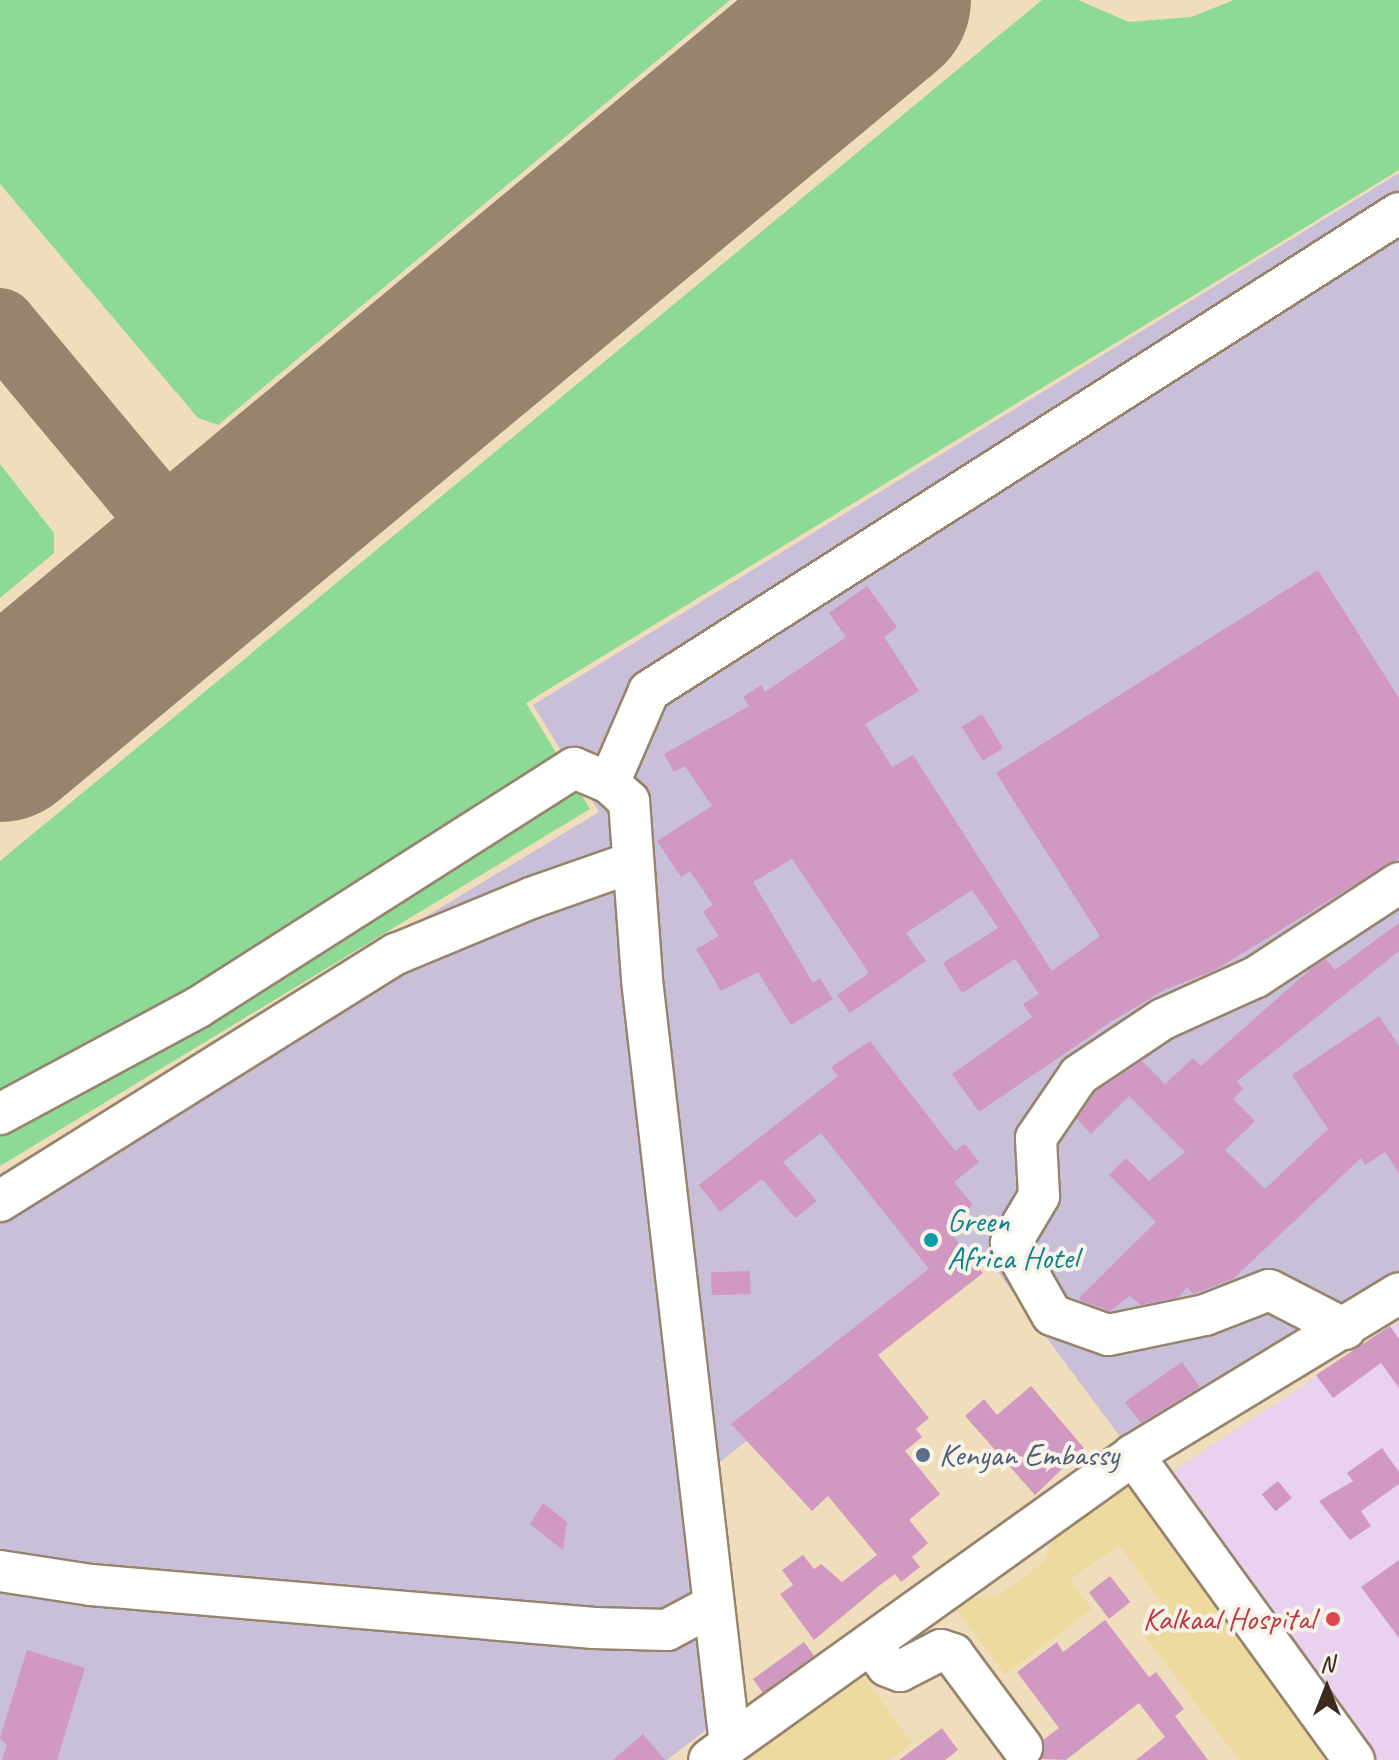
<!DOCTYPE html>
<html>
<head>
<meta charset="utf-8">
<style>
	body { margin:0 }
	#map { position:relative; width:1399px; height:1760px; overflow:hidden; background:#f0ddbc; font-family:Caveat,sans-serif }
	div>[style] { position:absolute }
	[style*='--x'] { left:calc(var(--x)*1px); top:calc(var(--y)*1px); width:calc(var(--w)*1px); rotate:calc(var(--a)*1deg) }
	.built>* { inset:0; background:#e8d2ef }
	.industrial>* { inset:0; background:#c9bfd8 }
	.green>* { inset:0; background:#8dd996 }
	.sand>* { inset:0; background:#eeda9e }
	.taxiway>* { height:72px; margin:-36px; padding:0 36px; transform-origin:36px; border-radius:36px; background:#96846d }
	.runway>* { height:182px; margin:-91px; padding:0 91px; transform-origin:91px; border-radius:91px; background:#96846d }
	.building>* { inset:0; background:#d198c2; transform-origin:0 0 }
	.roads { filter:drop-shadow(2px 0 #96846d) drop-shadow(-2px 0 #96846d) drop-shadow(0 2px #96846d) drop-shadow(0 -2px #96846d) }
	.minor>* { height:40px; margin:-20px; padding:0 20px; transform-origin:20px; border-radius:20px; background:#fff }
	.dots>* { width:22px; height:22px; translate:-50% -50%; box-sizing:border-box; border:4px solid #f7f3e8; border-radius:50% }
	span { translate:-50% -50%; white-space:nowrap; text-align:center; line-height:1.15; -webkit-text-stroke:8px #f7f3e8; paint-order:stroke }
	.culture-label { font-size:32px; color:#0d838f }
	.left { translate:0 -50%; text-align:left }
	.service-label { font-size:32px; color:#4e5e75 }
	.health-label { font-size:32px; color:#be3a42 }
	.right { translate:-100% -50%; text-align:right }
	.north { position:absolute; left:1287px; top:1648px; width:80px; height:80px; -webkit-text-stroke:6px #f7f3e8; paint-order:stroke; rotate:0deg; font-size:22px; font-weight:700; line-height:32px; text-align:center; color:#3b2a1e }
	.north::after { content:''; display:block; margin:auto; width:28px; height:36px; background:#3b2a1e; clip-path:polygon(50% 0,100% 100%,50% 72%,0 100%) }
</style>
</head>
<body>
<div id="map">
	<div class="built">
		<div style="clip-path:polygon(1399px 1322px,1399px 1760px,1369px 1760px,1163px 1478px)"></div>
	</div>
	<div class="industrial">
		<div style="clip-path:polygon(1399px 173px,1399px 1279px,1127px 1446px,983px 1252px,704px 1475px,715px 1723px,667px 1760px,0 1760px,0 1174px,599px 812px,533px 705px)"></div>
	</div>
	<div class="green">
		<div style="clip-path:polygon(0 0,730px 0,218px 425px,198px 418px,0 184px)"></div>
		<div style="clip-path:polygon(1042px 0,1078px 0,1129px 22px,1191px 17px,1234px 0,1399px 0,1399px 170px,526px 703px,590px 809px,0 1166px,0 861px)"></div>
		<div style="clip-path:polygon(0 464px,54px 533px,54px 553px,0 598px)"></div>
	</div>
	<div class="sand">
		<div style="clip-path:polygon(1136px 1482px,1340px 1760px,1239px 1760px,1140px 1630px,1167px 1610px,1119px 1545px,1070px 1580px,1092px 1609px,1005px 1674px,954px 1606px,964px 1599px,997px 1596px,1042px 1564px,1059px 1531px)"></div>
		<div style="clip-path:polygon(862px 1675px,912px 1743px,889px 1760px,747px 1760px)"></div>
	</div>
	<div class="taxiway">
		<div style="--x:0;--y:324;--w:314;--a:50.2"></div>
	</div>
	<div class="runway">
		<div style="--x:0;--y:731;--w:1144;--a:-39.72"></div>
	</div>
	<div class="building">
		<div style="clip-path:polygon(1318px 570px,1399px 698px,1399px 858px,1213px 971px,1166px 989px,1112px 1021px,979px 1112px,952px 1074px,1032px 1017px,1023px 1004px,1039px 994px,1015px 959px,962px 993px,943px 963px,998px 928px,972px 890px,906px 933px,926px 961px,850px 1013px,837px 995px,869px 973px,792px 859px,753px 882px,813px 983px,820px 978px,833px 999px,791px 1025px,758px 972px,721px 991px,696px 949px,719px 936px,703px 912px,713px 905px,690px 871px,681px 877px,657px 841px,712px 806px,685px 766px,674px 772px,664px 754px,749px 706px,743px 697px,761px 685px,765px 692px,846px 637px,829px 613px,867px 586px,897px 627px,884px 637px,919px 691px,865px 724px,892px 767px,913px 755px,1052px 971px,1100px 936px,996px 773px)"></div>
		<div style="left:982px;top:714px;width:40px;height:24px;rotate:58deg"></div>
		<div style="clip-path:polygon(1399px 923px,1399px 951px,1237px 1081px,1243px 1089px,1233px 1099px,1255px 1121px,1225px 1150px,1265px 1189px,1328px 1129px,1292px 1075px,1379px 1016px,1399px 1046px,1399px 1173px,1385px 1152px,1365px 1165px,1361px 1158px,1233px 1279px,1193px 1294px,1187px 1287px,1179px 1297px,1141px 1305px,1130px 1296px,1110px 1311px,1082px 1301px,1079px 1298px,1156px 1222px,1109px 1175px,1126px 1158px,1149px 1181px,1185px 1152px,1129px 1096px,1091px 1134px,1077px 1119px,1095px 1092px,1142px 1061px,1165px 1084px,1193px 1058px,1201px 1066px,1313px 967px,1326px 959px,1335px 970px)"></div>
		<div style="clip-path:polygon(870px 1041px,955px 1151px,965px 1144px,979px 1162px,954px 1182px,973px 1205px,945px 1226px,983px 1273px,878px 1355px,929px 1418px,916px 1429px,922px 1437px,905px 1451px,940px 1494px,909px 1520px,928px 1543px,912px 1557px,920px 1567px,901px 1582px,895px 1574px,880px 1585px,814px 1640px,780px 1594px,793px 1585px,782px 1570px,803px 1555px,814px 1569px,821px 1564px,842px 1582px,877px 1555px,828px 1496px,812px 1511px,731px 1424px,929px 1269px,821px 1133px,783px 1162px,817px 1201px,795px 1218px,762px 1179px,720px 1212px,699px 1185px,838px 1076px,831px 1067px)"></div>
		<div style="left:750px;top:1271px;width:23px;height:39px;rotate:88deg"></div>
		<div style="clip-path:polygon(1390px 1326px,1399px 1339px,1399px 1388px,1381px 1363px,1333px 1398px,1316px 1375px)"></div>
		<div style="clip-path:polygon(1182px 1362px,1200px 1387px,1141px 1423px,1125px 1402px)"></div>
		<div style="clip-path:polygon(1031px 1386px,1084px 1448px,1035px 1495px,965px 1416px,984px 1399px,997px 1415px)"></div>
		<div style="clip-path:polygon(1382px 1448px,1399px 1472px,1399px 1484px,1361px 1511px,1371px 1526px,1350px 1540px,1319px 1501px,1353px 1481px,1347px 1473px)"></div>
		<div style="left:1278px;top:1481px;width:22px;height:21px;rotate:51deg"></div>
		<div style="clip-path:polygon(543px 1503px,567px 1522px,563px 1550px,530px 1524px)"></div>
		<div style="clip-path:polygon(1399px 1560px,1399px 1638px,1361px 1587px)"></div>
		<div style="left:1110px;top:1576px;width:33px;height:27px;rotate:52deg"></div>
		<div style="clip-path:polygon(1105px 1620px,1149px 1677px,1156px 1672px,1184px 1709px,1175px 1716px,1208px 1760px,1136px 1760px,1165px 1737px,1139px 1703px,1066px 1760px,1041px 1759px,1043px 1740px,1059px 1728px,1017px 1672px,1057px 1642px,1063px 1652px)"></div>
		<div style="left:804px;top:1642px;width:17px;height:63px;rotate:54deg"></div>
		<div style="clip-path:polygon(27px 1650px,85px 1668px,57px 1760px,2px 1760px,7px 1745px,0 1738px)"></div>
		<div style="clip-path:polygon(942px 1728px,958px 1750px,945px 1760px,899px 1760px)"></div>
		<div style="clip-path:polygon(643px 1734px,665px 1760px,613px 1760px)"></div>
	</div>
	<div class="roads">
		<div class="minor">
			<div style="--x:609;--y:783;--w:100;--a:-66.5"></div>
			<div style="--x:649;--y:691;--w:889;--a:-32.51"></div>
			<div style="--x:0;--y:1114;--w:224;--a:-28.3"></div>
			<div style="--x:197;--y:1008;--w:447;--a:-32.5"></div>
			<div style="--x:574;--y:768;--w:38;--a:23"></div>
			<div style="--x:609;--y:783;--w:27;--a:42"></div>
			<div style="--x:629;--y:801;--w:179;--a:85.8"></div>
			<div style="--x:642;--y:980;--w:769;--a:83.43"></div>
			<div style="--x:730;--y:1744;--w:26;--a:143"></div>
			<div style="--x:0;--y:1201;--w:467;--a:-32"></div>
			<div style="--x:396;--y:954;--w:146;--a:-22.5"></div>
			<div style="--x:531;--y:898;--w:106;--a:-19.3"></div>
			<div style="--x:1345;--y:1329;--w:85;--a:-152.8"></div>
			<div style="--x:1269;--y:1290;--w:69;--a:158.7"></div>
			<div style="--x:1205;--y:1315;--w:99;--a:168.3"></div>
			<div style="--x:1108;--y:1335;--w:59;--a:-160.3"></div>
			<div style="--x:1052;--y:1315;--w:83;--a:-119.7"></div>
			<div style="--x:1011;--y:1243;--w:55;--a:-59.2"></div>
			<div style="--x:1039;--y:1196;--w:58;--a:-93"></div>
			<div style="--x:1036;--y:1138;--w:76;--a:-55.7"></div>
			<div style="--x:1079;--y:1075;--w:101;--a:-33.7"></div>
			<div style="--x:1163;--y:1019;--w:102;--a:-24.3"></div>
			<div style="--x:1256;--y:977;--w:171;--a:-33.3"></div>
			<div style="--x:1133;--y:1455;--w:377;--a:54.1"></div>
			<div style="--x:0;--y:1571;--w:92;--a:8.7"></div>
			<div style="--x:91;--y:1585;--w:505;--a:4.89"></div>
			<div style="--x:594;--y:1628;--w:73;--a:1.6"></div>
			<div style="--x:667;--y:1630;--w:49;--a:-28.1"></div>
			<div style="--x:870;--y:1644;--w:28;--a:52"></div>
			<div style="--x:887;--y:1666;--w:14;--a:21"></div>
			<div style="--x:900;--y:1671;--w:46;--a:-27.1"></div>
			<div style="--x:941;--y:1650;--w:13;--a:18"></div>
			<div style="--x:953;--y:1654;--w:116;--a:53.4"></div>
			<div style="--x:730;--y:1744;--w:496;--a:-35.6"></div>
			<div style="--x:1133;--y:1455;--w:311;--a:-31.3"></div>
		</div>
	</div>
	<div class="dots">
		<div style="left:931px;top:1240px;background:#0f9aa8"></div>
		<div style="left:923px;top:1455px;background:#5c6f8a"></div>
		<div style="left:1333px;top:1619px;background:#e0444e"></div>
	</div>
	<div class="culture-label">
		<span class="left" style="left:947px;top:1240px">Green<br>Africa Hotel</span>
	</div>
	<div class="service-label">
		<span class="left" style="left:939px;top:1455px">Kenyan Embassy</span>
	</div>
	<div class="health-label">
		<span class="right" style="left:1315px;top:1619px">Kalkaal Hospital</span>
	</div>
	<div class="north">N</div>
</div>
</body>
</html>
